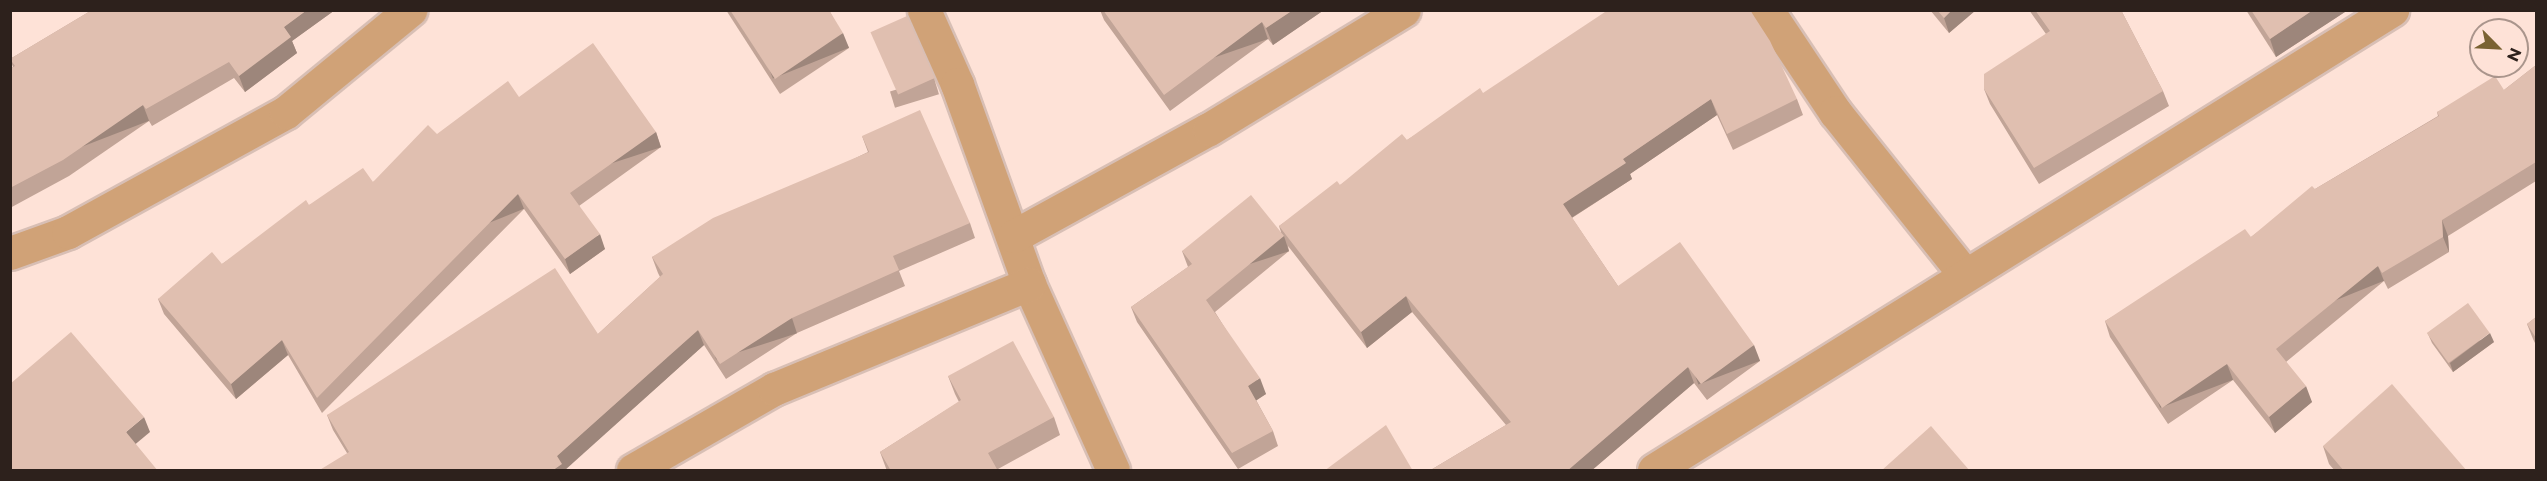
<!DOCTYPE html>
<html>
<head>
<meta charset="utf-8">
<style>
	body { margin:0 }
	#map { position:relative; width:2547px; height:481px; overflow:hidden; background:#fee2d7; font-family:Montserrat,sans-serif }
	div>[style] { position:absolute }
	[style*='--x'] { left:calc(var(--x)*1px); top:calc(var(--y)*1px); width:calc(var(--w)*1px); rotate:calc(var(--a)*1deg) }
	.roads { filter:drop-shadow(2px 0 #d8bfb5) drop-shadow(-2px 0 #d8bfb5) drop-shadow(0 2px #d8bfb5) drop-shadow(0 -2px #d8bfb5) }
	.minor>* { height:33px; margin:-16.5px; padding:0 16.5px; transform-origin:16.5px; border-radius:16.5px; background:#d0a277 }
	.wall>* { inset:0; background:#c1a497; transform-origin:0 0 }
	.shaded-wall>* { inset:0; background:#9d867b; transform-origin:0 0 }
	.building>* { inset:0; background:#e0bfb0; transform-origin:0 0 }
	span { translate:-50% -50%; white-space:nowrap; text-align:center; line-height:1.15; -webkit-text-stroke:4.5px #fee2d7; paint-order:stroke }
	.frame { position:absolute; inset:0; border:12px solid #2d211c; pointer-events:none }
	.north { position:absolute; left:2469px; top:18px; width:60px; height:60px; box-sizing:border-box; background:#fee2d7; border:2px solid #aa958c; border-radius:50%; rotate:114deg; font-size:16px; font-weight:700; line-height:24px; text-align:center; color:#2d211c }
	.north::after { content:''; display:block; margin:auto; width:21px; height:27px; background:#7a6232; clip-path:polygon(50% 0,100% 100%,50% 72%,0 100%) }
</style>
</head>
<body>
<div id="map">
	<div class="roads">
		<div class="minor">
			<div style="--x:924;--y:10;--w:81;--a:66"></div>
			<div style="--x:957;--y:84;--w:213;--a:70.2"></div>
			<div style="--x:1029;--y:284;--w:204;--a:65.7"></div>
			<div style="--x:1767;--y:10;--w:123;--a:56.3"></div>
			<div style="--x:1835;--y:112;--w:208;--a:51.4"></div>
			<div style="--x:1014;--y:236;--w:222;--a:-28.8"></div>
			<div style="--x:1209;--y:129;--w:228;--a:-31.4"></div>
			<div style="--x:10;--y:253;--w:62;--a:-19.9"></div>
			<div style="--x:68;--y:232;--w:249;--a:-28.8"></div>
			<div style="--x:286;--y:112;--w:161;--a:-39.4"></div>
			<div style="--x:633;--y:470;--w:163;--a:-29.9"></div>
			<div style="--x:774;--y:389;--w:276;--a:-22.4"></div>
			<div style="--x:1654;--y:470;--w:870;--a:-31.94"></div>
		</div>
	</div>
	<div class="wall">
		<div style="clip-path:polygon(92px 10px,335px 10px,292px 41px,297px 53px,245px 92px,234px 78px,152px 126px,149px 121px,69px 176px,10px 208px,10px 69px,13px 67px,10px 59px)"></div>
		<div style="clip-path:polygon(726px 10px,829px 10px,849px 48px,780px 94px)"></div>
		<div style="clip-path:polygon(1100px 10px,1324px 10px,1273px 45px,1268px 39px,1170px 111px,1104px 20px)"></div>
		<div style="clip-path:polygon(1930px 10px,1976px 10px,1949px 33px)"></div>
		<div style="clip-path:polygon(2029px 10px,2121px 10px,2163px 91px,2169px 106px,2039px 184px,1990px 104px,1984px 89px,2046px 34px)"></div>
		<div style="clip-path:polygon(2246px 10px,2348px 10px,2276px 57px)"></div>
		<div style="clip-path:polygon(2536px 65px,2536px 181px,2448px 236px,2449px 252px,2388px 289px,2384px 281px,2286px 362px,2312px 402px,2275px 433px,2233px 380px,2168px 424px,2110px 337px,2105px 321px,2251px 237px,2315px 189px,2438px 116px,2437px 112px,2504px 90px)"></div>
		<div style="left:934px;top:78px;width:17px;height:46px;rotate:73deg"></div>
		<div style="clip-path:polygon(1483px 93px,1797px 99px,1803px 115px,1733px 150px,1717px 115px,1630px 174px,1632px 179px,1572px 218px,1618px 286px,1760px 361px,1707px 400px,1694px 383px,1591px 471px,1429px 471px,1506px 425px,1412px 312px,1367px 348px,1288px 246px,1289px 251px,1215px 312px,1266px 394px,1256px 400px,1273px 431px,1278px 446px,1238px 469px,1137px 322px,1131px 307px,1188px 267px,1182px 251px,1281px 232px,1279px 226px,1407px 140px)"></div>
		<div style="clip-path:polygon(519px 97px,656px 132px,661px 147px,579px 206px,605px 249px,570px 274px,524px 209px,322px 413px,288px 355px,236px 399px,164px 314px,158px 299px,222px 264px,309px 205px,373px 182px)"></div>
		<div style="clip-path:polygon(862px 136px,970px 223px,975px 238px,899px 271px,905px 286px,797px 333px,726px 379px,704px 345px,564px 470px,347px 453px,333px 430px,327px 415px,598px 334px,660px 277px,658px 273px,652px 257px,868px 152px)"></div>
		<div style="clip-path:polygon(2536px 317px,2536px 345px,2533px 339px,2527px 324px)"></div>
		<div style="clip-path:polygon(2428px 334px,2494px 342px,2453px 372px,2432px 343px)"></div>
		<div style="clip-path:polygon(948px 376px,1054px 417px,1060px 435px,998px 469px,998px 471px,887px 471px,880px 452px,959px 402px,955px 394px)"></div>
		<div style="clip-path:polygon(2323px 446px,2467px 471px,2335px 471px,2329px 464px)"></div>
	</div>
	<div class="shaded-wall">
		<div style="clip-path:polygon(307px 10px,335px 10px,292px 41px,297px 53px,245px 92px,239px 76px,284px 27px)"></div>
		<div style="clip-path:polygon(1293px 10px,1324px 10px,1273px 45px,1266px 28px)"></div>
		<div style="clip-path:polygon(1952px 10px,1976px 10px,1949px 33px,1944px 18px)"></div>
		<div style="clip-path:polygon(2313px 10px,2348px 10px,2276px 57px,2270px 39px)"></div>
		<div style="left:1262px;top:22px;width:18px;height:122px;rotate:71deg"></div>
		<div style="left:843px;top:33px;width:16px;height:82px;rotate:68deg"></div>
		<div style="clip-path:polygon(1711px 99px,1717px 115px,1630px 174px,1632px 179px,1568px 220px,1563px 204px,1623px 159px)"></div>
		<div style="left:143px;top:105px;width:17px;height:97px;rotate:69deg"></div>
		<div style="left:656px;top:132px;width:16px;height:105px;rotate:72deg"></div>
		<div style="left:518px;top:194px;width:16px;height:286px;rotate:68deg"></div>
		<div style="clip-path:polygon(2442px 220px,2448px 236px,2449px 252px,2443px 237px)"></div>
		<div style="clip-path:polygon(600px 234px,605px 249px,570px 274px,565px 259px)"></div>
		<div style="left:1284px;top:236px;width:16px;height:101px;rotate:72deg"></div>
		<div style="left:2378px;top:266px;width:16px;height:132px;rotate:68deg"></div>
		<div style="clip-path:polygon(1406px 296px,1412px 312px,1367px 348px,1361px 332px)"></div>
		<div style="left:792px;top:318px;width:16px;height:85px;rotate:72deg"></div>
		<div style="clip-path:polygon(698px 330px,704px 345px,564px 471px,552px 471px,557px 456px)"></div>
		<div style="clip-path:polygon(2490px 333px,2494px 342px,2453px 372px,2450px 363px)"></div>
		<div style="clip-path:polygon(282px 340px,288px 355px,236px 399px,231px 384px)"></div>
		<div style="left:1754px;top:345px;width:17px;height:66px;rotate:69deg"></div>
		<div style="left:2227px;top:364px;width:17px;height:78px;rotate:69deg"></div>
		<div style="clip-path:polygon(1688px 367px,1694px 383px,1591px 471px,1567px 471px)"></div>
		<div style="clip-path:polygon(1260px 378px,1266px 394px,1254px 402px,1248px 386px)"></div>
		<div style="clip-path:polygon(2306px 386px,2312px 402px,2275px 433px,2269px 417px)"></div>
		<div style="clip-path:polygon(144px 417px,150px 432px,132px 447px,126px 432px)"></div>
	</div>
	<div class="building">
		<div style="clip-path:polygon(92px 10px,307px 10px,284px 27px,291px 37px,239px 76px,229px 62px,146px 109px,143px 105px,63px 160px,10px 188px,10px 69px,15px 66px,10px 59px)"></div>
		<div style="clip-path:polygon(730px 10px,829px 10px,843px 33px,775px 79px)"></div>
		<div style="clip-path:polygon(1103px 10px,1293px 10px,1266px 28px,1262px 22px,1164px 95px)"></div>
		<div style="clip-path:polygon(1608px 10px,1750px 10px,1770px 41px,1797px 99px,1727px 134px,1711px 99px,1623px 159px,1626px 163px,1563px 204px,1618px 286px,1680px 242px,1754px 345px,1701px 384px,1688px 367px,1567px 471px,1429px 471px,1511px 422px,1406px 296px,1361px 332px,1279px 226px,1337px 181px,1340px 185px,1402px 134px,1407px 140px,1480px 88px,1483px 93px)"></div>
		<div style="clip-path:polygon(1937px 10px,1952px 10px,1944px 18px)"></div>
		<div style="clip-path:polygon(2035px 10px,2121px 10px,2163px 91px,2034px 168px,1984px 89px,1984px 74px,2050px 31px)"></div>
		<div style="clip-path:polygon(2251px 10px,2313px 10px,2270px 39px)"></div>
		<div style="left:907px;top:16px;width:68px;height:40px;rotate:66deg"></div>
		<div style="clip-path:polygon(593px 43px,656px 132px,570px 193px,600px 234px,565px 259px,518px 194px,317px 398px,282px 340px,231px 384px,158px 299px,212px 252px,222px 264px,306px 200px,309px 205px,363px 168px,373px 182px,428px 125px,437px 134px,508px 81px,519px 97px)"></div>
		<div style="clip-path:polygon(2536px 65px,2536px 162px,2442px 220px,2443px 237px,2382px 273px,2378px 266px,2276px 349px,2306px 386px,2269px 417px,2227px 364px,2162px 408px,2105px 321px,2245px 229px,2251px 237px,2312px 186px,2315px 189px,2439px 116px,2437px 112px,2495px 76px,2504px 90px)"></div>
		<div style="clip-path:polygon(920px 110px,970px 223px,893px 256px,899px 270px,792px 318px,720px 364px,698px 330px,557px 456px,562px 464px,552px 471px,318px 471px,349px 452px,327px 415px,555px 268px,598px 334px,663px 274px,652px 257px,713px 218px,869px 152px,862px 136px)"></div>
		<div style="clip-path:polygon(1251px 195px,1284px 236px,1206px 300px,1260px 378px,1248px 386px,1273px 431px,1232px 453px,1131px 307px,1192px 264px,1182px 251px)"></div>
		<div style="left:2468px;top:303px;width:37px;height:51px;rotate:54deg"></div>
		<div style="clip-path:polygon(2536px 317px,2536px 338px,2527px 324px)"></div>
		<div style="clip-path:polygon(71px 332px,144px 417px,126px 432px,158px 471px,10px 471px,10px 384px)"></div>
		<div style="clip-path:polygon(1013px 341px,1054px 417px,988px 453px,998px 471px,891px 471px,880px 452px,961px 400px,948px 376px)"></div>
		<div style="clip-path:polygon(2392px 384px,2467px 471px,2344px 471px,2323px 446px)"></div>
		<div style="clip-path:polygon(1386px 425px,1413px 471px,1324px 471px)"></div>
		<div style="clip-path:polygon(1931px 426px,1970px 471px,1881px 471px)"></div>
	</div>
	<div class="frame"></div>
	<div class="north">N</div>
</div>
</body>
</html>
